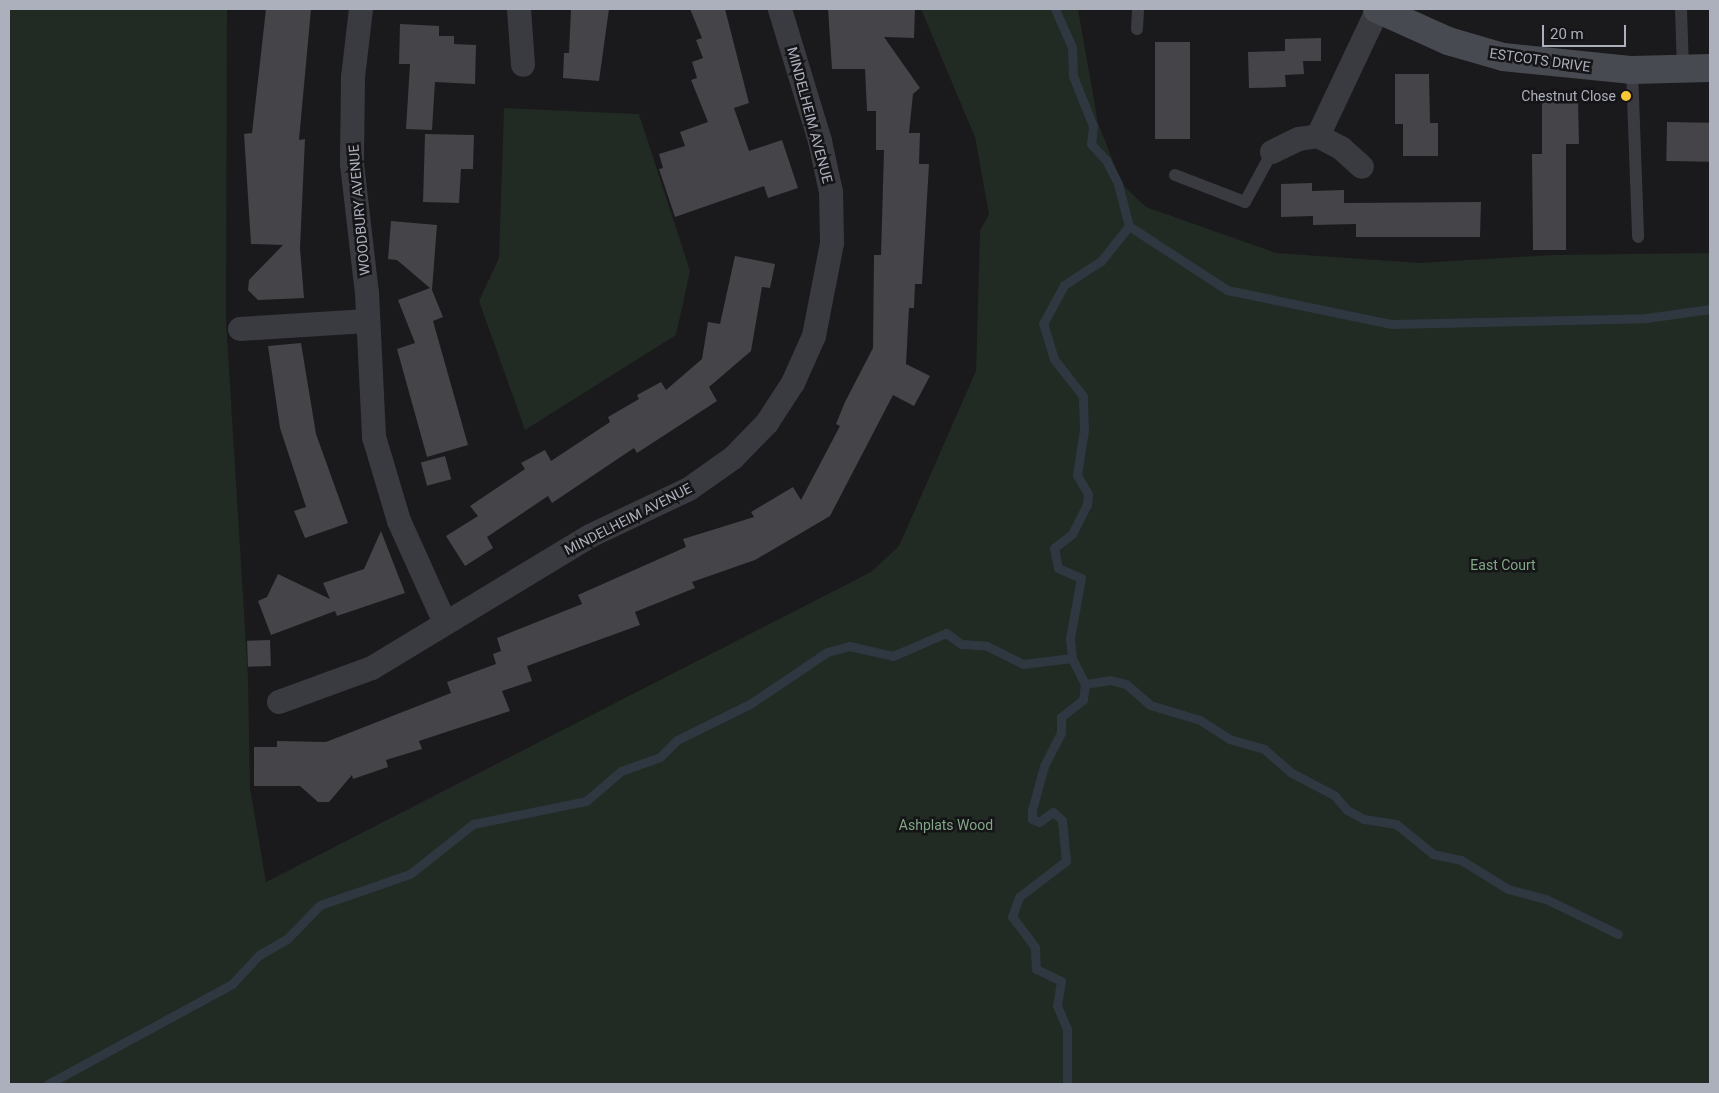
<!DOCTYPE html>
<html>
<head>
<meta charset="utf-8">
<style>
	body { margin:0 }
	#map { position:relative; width:1719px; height:1093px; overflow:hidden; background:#1a191c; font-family:Roboto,sans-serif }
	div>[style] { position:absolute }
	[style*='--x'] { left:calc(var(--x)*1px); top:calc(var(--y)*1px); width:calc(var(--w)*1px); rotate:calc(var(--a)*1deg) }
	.green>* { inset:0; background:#212a23 }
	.stream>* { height:9px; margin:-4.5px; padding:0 4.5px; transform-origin:4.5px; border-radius:4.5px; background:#2f3741 }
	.building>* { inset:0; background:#444449; transform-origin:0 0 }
	.lane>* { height:12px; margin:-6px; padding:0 6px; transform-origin:6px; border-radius:6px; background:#3a3b41 }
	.street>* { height:24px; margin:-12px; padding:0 12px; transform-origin:12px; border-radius:12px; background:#3a3b41 }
	.secondary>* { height:28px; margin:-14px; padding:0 14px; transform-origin:14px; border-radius:14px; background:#484a51 }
	.dots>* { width:14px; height:14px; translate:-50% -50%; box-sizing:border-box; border:2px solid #151417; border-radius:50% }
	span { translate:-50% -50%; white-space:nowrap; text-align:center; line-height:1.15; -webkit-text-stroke:5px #151417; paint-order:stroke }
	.street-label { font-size:14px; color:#acafbc }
	.poi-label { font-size:14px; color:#acafbc }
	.right { translate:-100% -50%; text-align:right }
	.park-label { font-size:14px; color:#82a787 }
	.frame { position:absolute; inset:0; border:10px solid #acafbc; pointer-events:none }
	.scale { position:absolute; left:1542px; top:25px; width:84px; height:22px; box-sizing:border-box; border:2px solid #acafbc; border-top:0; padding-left:6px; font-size:15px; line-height:18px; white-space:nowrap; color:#acafbc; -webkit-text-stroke:4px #151417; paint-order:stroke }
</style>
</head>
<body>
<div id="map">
	<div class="green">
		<div style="clip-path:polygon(9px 9px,227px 9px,226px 320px,248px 677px,250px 788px,266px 882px,871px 572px,899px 546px,976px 371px,980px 231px,989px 214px,975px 137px,921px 9px,1078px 9px,1098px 123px,1122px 184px,1146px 207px,1276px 253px,1420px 263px,1552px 255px,1710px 253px,1710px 1084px,9px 1084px)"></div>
		<div style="clip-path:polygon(504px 108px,639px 114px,690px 271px,676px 335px,525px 430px,479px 301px,499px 258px)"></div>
	</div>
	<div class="stream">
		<div style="--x:1055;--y:9;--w:42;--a:65.9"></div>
		<div style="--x:1072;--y:47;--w:29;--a:88"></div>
		<div style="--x:1073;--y:76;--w:54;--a:68.2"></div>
		<div style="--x:1093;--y:126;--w:18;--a:96"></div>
		<div style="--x:1091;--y:144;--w:22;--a:47"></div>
		<div style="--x:1106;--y:160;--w:27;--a:63"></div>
		<div style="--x:1118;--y:184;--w:43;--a:75.3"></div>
		<div style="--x:1129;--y:226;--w:117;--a:33.1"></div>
		<div style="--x:1227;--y:290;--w:167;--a:11.7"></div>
		<div style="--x:1391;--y:324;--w:255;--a:-1.3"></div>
		<div style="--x:1646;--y:318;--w:65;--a:-8"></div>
		<div style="--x:1085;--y:684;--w:25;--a:-9"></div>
		<div style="--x:1110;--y:680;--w:16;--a:14"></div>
		<div style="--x:1126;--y:684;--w:32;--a:41"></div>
		<div style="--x:1150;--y:705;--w:52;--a:16.7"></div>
		<div style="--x:1200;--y:720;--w:35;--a:33"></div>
		<div style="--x:1229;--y:739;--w:36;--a:16"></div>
		<div style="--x:1264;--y:749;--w:35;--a:41"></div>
		<div style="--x:1290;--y:772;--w:50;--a:27.6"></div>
		<div style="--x:1334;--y:795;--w:20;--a:49"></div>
		<div style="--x:1347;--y:810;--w:19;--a:28"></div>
		<div style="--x:1364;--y:819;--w:32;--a:9"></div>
		<div style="--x:1396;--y:824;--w:48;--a:39"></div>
		<div style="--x:1433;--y:854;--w:29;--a:12"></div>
		<div style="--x:1461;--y:860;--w:55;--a:31.7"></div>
		<div style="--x:1508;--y:889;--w:39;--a:15"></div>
		<div style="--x:1546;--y:899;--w:80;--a:25.9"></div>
		<div style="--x:48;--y:1084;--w:209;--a:-28.5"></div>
		<div style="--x:232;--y:984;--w:40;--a:-47"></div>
		<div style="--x:259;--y:955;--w:32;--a:-30"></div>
		<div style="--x:287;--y:939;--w:47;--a:-45.9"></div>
		<div style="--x:320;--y:905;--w:95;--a:-19"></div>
		<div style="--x:410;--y:874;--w:80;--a:-38.4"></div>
		<div style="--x:473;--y:824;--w:115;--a:-11.5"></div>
		<div style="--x:586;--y:801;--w:46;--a:-40.6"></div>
		<div style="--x:621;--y:771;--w:41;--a:-19.7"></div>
		<div style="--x:660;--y:757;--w:24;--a:-45"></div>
		<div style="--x:677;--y:740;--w:81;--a:-26.3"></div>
		<div style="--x:750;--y:704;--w:93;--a:-34"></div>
		<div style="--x:827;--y:652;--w:23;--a:-15"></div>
		<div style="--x:849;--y:646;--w:45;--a:12.8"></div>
		<div style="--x:893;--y:656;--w:58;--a:-23.5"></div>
		<div style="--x:946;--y:633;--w:19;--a:36"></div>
		<div style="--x:961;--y:644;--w:26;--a:4"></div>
		<div style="--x:987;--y:646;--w:40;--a:26.6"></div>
		<div style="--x:1023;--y:664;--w:49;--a:-7"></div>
		<div style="--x:1067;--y:1084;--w:55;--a:-90"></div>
		<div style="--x:1067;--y:1029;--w:25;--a:-113"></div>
		<div style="--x:1057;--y:1006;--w:25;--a:-81"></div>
		<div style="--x:1061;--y:981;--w:28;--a:-154"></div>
		<div style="--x:1036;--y:969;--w:22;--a:-93"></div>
		<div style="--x:1035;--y:947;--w:38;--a:-127"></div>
		<div style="--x:1012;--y:917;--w:21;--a:-71"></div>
		<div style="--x:1019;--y:897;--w:59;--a:-37.5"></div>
		<div style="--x:1066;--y:861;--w:41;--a:-95.6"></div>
		<div style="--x:1062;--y:820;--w:12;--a:-138"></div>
		<div style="--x:1053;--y:812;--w:17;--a:144"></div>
		<div style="--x:1039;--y:822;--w:8;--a:-157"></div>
		<div style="--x:1032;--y:819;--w:9;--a:-90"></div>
		<div style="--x:1032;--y:810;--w:46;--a:-74.7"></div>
		<div style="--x:1044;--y:766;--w:38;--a:-63"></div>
		<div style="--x:1061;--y:732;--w:15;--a:-90"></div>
		<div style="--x:1061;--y:717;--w:28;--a:-38"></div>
		<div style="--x:1083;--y:700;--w:16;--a:-83"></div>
		<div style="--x:1085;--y:684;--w:29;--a:-117"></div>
		<div style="--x:1072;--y:658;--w:20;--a:-96"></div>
		<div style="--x:1070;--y:638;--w:61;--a:-79.6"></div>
		<div style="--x:1081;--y:578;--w:25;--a:-157"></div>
		<div style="--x:1058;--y:568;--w:20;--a:-101"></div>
		<div style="--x:1054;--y:548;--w:23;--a:-38"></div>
		<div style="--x:1072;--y:534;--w:33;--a:-63"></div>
		<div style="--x:1087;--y:505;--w:11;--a:-85"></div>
		<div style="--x:1088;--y:494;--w:22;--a:-120"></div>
		<div style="--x:1077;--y:475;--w:46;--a:-81.2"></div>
		<div style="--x:1084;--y:430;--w:34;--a:-92"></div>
		<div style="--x:1083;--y:396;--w:47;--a:-128.1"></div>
		<div style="--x:1054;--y:359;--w:37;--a:-107"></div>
		<div style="--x:1043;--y:324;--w:44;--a:-61.7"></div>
		<div style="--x:1064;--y:285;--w:44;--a:-33"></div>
		<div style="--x:1101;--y:261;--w:45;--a:-51.3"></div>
	</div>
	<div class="building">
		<div style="clip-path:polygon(266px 9px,311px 9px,299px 140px,305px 139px,300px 248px,304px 298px,258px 300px,248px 290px,249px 280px,283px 245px,251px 244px,244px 134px,252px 133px)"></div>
		<div style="clip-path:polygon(571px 9px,609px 9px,599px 81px,563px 78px,564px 53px,569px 53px)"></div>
		<div style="clip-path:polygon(690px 9px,725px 9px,749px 103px,734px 108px,749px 151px,782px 140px,798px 188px,768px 198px,764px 186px,675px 217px,659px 169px,663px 168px,659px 154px,685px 146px,680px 132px,708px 122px,691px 80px,697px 78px,692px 62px,703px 58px,696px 40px,702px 38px)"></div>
		<div style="clip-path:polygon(828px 9px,915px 9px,914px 38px,884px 37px,920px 88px,913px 94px,909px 133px,920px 133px,919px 164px,929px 164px,922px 284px,915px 284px,914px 308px,909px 308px,906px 364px,930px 376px,914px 406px,893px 395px,830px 516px,755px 560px,692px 582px,695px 588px,635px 612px,640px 625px,527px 666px,532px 681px,502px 691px,510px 711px,419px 741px,422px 749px,386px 760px,388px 767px,353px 779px,352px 775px,329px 802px,318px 802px,300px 786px,254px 786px,254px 747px,277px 747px,277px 741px,326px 742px,451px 693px,447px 682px,496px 664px,493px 654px,501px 651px,497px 638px,582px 604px,578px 595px,686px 547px,683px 539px,754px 517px,751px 512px,793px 487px,801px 500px,840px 426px,836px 424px,845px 402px,873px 348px,874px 255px,881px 255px,884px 150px,876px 150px,876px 111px,867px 111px,865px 69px,832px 69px)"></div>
		<div style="clip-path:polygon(400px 24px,439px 26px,439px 36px,454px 36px,454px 44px,476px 45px,475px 84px,435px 82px,432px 130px,406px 129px,410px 64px,399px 64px)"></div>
		<div style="clip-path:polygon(1321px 38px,1321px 61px,1303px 61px,1304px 74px,1285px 75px,1286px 87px,1249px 88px,1248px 52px,1285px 51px,1285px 39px)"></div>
		<div style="left:1155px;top:42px;width:35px;height:97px"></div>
		<div style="clip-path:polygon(1395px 74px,1429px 74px,1430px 123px,1438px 123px,1438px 156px,1403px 156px,1403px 124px,1395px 124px)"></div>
		<div style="clip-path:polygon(1542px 98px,1578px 99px,1579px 144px,1566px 144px,1566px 250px,1533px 250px,1532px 154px,1542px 154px)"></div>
		<div style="left:1667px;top:122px;width:43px;height:39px;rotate:1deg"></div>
		<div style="clip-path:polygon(425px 134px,474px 135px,473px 169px,461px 169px,459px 203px,423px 202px)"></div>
		<div style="clip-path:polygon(1312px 183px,1312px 191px,1344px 190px,1344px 203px,1481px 202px,1480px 237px,1356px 237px,1356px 224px,1313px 225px,1313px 216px,1281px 217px,1281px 184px)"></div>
		<div style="clip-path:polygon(391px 221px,437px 225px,432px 290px,443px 317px,433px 321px,468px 445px,427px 457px,397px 349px,415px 343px,398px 300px,430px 288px,397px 260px,388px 259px)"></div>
		<div style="clip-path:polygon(735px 256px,775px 264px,770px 288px,762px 287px,751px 351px,709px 387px,717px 401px,637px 453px,634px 448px,552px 503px,548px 496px,487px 537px,493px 548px,465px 566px,446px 536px,478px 516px,470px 506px,525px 469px,521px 463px,545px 450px,551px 461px,610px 422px,608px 417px,639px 399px,637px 395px,661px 382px,666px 390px,702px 359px,708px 322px,720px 324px)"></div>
		<div style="clip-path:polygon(301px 343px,316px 434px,348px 523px,305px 538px,294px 511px,306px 507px,280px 428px,268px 346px)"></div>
		<div style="left:445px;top:456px;width:24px;height:25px;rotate:75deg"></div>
		<div style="clip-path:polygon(381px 531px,405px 593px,337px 616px,335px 611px,271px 635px,258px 601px,267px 597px,278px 574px,330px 599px,323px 583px,364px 569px)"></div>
		<div style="left:270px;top:640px;width:26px;height:23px;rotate:88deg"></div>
	</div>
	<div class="lane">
		<div style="--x:1681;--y:9;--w:60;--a:88.1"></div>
		<div style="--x:1137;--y:29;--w:20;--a:-87"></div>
		<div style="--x:1632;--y:70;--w:167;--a:87.9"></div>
		<div style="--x:1175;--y:175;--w:75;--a:21.1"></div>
		<div style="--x:1245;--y:202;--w:57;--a:-61.6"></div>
	</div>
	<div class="street">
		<div style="--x:361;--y:9;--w:68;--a:96.7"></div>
		<div style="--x:353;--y:77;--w:87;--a:90.7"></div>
		<div style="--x:352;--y:164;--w:130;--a:83.4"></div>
		<div style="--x:367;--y:293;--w:144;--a:87.2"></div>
		<div style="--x:374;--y:437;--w:88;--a:73.4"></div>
		<div style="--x:399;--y:521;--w:112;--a:65.7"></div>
		<div style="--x:519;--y:9;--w:56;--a:85.9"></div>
		<div style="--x:1318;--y:136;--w:26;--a:28"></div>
		<div style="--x:1341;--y:148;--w:28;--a:42"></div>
		<div style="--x:1272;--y:152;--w:30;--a:-26"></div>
		<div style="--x:1299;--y:139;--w:19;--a:-9"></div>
		<div style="--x:1318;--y:136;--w:140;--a:-64.7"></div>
		<div style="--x:240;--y:329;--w:127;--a:-3.6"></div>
		<div style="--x:279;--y:702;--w:99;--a:-20.1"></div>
		<div style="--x:372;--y:668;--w:255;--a:-31.2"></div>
		<div style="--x:590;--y:536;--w:110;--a:-25.4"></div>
		<div style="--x:689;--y:489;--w:54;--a:-35.2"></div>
		<div style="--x:733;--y:458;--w:49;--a:-45.8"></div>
		<div style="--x:767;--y:423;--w:48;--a:-57"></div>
		<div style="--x:793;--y:383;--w:51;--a:-65.9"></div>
		<div style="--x:814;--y:336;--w:95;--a:-79"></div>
		<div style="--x:832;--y:243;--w:51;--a:-91.1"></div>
		<div style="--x:831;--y:192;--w:52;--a:-102.2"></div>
		<div style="--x:820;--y:141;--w:138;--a:-106.9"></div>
	</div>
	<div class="secondary">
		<div style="--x:1377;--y:9;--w:78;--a:24.3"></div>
		<div style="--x:1448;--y:41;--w:57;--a:16.2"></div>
		<div style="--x:1503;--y:57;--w:130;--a:5.8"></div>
		<div style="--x:1632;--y:70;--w:78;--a:-1.5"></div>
	</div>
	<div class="dots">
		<div style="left:1626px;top:96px;background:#f7c636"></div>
	</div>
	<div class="street-label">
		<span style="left:1540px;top:60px;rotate:8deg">ESTCOTS DRIVE</span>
		<span style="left:810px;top:115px;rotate:75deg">MINDELHEIM AVENUE</span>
		<span style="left:359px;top:210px;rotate:-95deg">WOODBURY AVENUE</span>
		<span style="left:628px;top:519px;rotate:-27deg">MINDELHEIM AVENUE</span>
	</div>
	<div class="poi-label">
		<span class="right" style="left:1616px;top:96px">Chestnut Close</span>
	</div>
	<div class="park-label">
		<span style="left:1503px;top:565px">East Court</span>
		<span style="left:946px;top:825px">Ashplats Wood</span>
	</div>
	<div class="frame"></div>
	<div class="scale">20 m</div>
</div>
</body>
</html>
